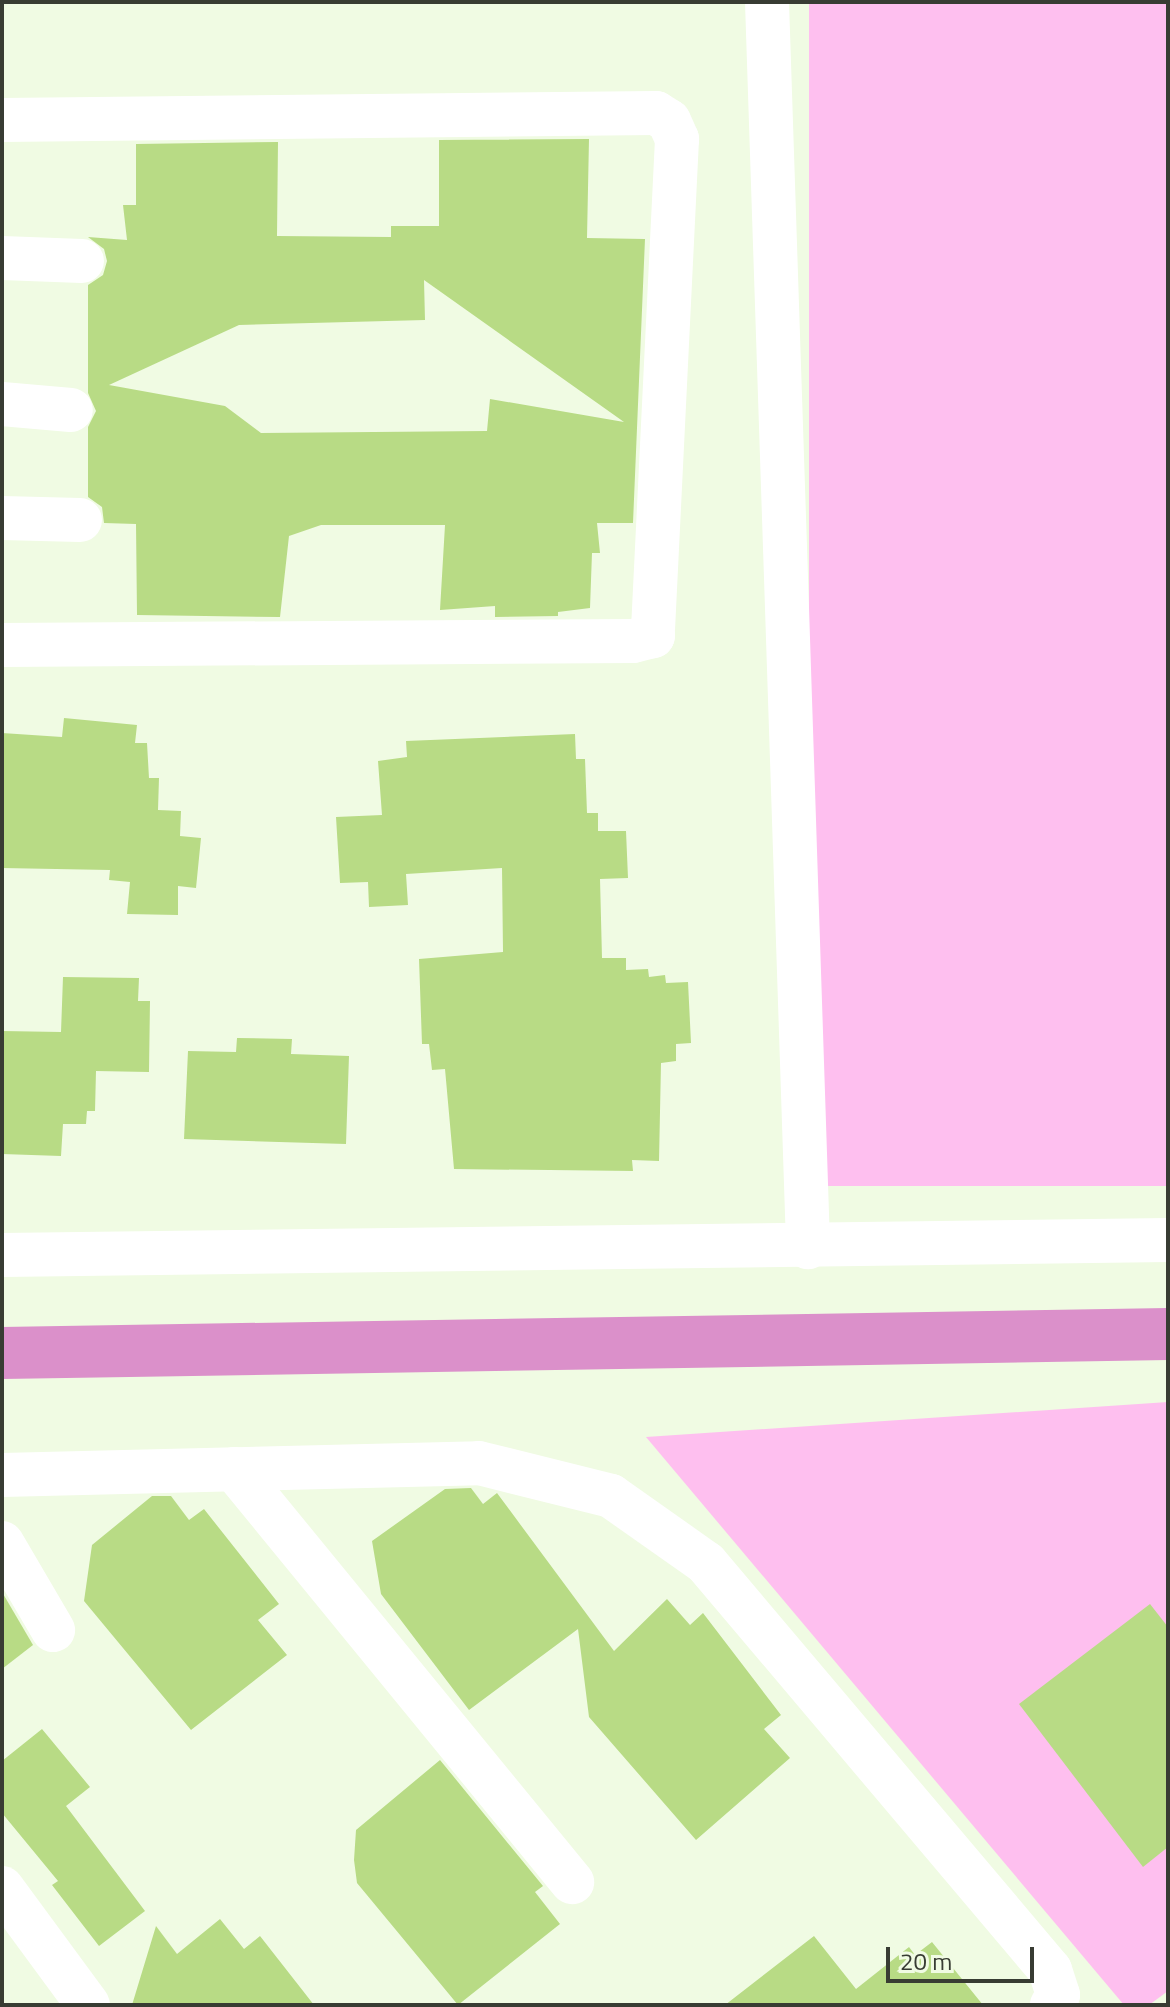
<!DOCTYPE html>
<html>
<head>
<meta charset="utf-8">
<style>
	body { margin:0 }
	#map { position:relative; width:1170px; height:2007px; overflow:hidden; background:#f0fbe3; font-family:"Titillium Web",sans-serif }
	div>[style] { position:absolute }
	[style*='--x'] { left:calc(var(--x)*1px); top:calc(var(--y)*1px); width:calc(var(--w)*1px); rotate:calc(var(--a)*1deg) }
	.green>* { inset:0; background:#febfef; transform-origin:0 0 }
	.canal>* { height:52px; margin:-26px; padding:0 26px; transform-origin:26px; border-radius:26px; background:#db90ca }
	.building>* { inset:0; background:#b8db85 }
	.minor>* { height:44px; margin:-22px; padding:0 22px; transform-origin:22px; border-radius:22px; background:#fff }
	span { translate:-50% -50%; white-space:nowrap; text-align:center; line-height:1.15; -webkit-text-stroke:6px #f0fbe3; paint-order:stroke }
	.frame { position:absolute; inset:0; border:4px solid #383c33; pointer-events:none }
	.scale { position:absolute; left:886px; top:1947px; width:148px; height:36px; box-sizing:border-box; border:4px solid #383c33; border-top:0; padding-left:10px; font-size:24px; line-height:28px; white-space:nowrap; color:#383c33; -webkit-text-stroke:6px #f0fbe3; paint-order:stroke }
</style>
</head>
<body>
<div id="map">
	<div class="green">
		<div style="left:809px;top:2px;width:359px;height:1184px"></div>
		<div style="clip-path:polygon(1168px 1402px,1168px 1991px,1149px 2005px,1124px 2005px,646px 1437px)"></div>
	</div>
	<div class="canal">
		<div style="--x:2;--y:1353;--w:1166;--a:-0.93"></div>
	</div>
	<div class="building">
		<div style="clip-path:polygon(evenodd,589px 139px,587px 238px,645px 239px,633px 523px,597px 523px,600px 553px,592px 553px,590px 608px,558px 612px,558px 616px,495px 617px,495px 606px,440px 610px,445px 525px,321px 525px,289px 536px,280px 617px,137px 615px,136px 524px,104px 523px,102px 507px,88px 497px,88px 427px,96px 411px,88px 393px,88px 285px,103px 275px,107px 261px,104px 249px,88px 237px,127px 240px,123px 205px,136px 205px,136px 144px,278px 142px,277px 236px,391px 237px,391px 226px,439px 226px,439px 140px,589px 139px,424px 280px,624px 422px,490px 399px,487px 431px,261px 433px,225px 406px,109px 385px,239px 325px,425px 320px,424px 280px)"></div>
		<div style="clip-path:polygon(64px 718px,137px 725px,135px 743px,147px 743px,149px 778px,159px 778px,158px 810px,181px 811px,180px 836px,201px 838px,196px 888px,178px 886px,178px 915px,127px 914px,130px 882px,109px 880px,110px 870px,2px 868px,2px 733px,62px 737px)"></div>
		<div style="clip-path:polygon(575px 734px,576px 759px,585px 759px,587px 813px,598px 813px,598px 831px,626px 831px,628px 878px,600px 879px,602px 958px,626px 958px,626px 970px,648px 969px,649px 977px,665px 975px,666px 983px,688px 982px,691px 1043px,676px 1044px,676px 1061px,661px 1063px,659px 1161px,632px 1160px,633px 1171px,454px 1169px,445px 1069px,432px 1070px,429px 1044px,422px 1044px,419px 959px,503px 952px,502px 868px,406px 874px,408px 905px,369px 907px,368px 882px,340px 883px,336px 817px,382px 815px,378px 761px,407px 757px,406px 741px)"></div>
		<div style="clip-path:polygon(63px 977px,139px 978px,138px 1001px,150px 1001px,149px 1072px,96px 1071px,95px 1111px,87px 1111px,86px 1124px,63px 1124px,61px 1156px,2px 1154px,2px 1031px,61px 1032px)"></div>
		<div style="clip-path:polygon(237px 1038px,292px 1039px,291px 1054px,349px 1056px,346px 1144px,184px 1139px,188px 1051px,236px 1052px)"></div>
		<div style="clip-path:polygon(471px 1488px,483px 1504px,497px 1493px,614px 1651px,667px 1599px,690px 1625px,703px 1613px,781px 1715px,764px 1729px,790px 1758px,696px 1840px,589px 1717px,578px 1629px,469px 1710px,381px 1594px,372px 1541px,445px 1489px)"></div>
		<div style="clip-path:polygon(152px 1496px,171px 1496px,189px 1520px,204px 1509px,279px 1604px,258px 1620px,287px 1655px,191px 1730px,84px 1601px,92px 1545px)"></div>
		<div style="clip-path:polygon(2px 1592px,33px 1645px,2px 1669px)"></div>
		<div style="clip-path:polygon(1150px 1604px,1168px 1627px,1168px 1847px,1143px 1867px,1019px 1704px)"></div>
		<div style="clip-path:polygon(42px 1729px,90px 1787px,66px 1806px,145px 1911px,99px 1946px,52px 1885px,58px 1881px,2px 1813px,2px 1761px)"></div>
		<div style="clip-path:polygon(440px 1760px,543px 1886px,535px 1892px,560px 1924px,458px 2005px,357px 1883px,354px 1860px,356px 1830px)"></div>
		<div style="clip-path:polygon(220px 1919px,244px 1949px,260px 1936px,314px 2005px,132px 2005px,156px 1926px,177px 1954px)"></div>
		<div style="clip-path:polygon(814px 1936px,856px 1989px,909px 1947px,915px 1955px,932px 1942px,983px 2005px,725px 2005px)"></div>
	</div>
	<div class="minor">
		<div style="--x:767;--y:2;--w:1246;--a:88.11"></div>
		<div style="--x:2;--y:120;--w:654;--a:-0.61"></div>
		<div style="--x:656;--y:113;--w:15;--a:32"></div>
		<div style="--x:669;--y:121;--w:20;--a:66"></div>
		<div style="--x:677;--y:139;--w:498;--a:92.8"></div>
		<div style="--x:653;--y:636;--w:21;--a:166"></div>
		<div style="--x:633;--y:641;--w:631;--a:179.64"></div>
		<div style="--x:2;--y:258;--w:80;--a:2.1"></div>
		<div style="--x:2;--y:404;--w:69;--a:5"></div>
		<div style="--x:2;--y:518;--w:78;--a:1.5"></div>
		<div style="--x:2;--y:1255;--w:1166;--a:-0.74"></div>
		<div style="--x:234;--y:1469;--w:534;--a:50.7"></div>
		<div style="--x:2;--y:1475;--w:477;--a:-1.4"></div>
		<div style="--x:479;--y:1463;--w:136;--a:14"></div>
		<div style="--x:611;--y:1496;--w:116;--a:35.2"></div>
		<div style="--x:706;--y:1563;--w:533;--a:49.8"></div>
		<div style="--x:1050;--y:1970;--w:26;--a:72"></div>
		<div style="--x:1058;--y:1995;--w:12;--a:121"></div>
		<div style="--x:2;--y:1543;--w:101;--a:59.6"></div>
		<div style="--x:2;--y:1888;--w:145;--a:53.7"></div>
	</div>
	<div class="frame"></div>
	<div class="scale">20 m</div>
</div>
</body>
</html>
